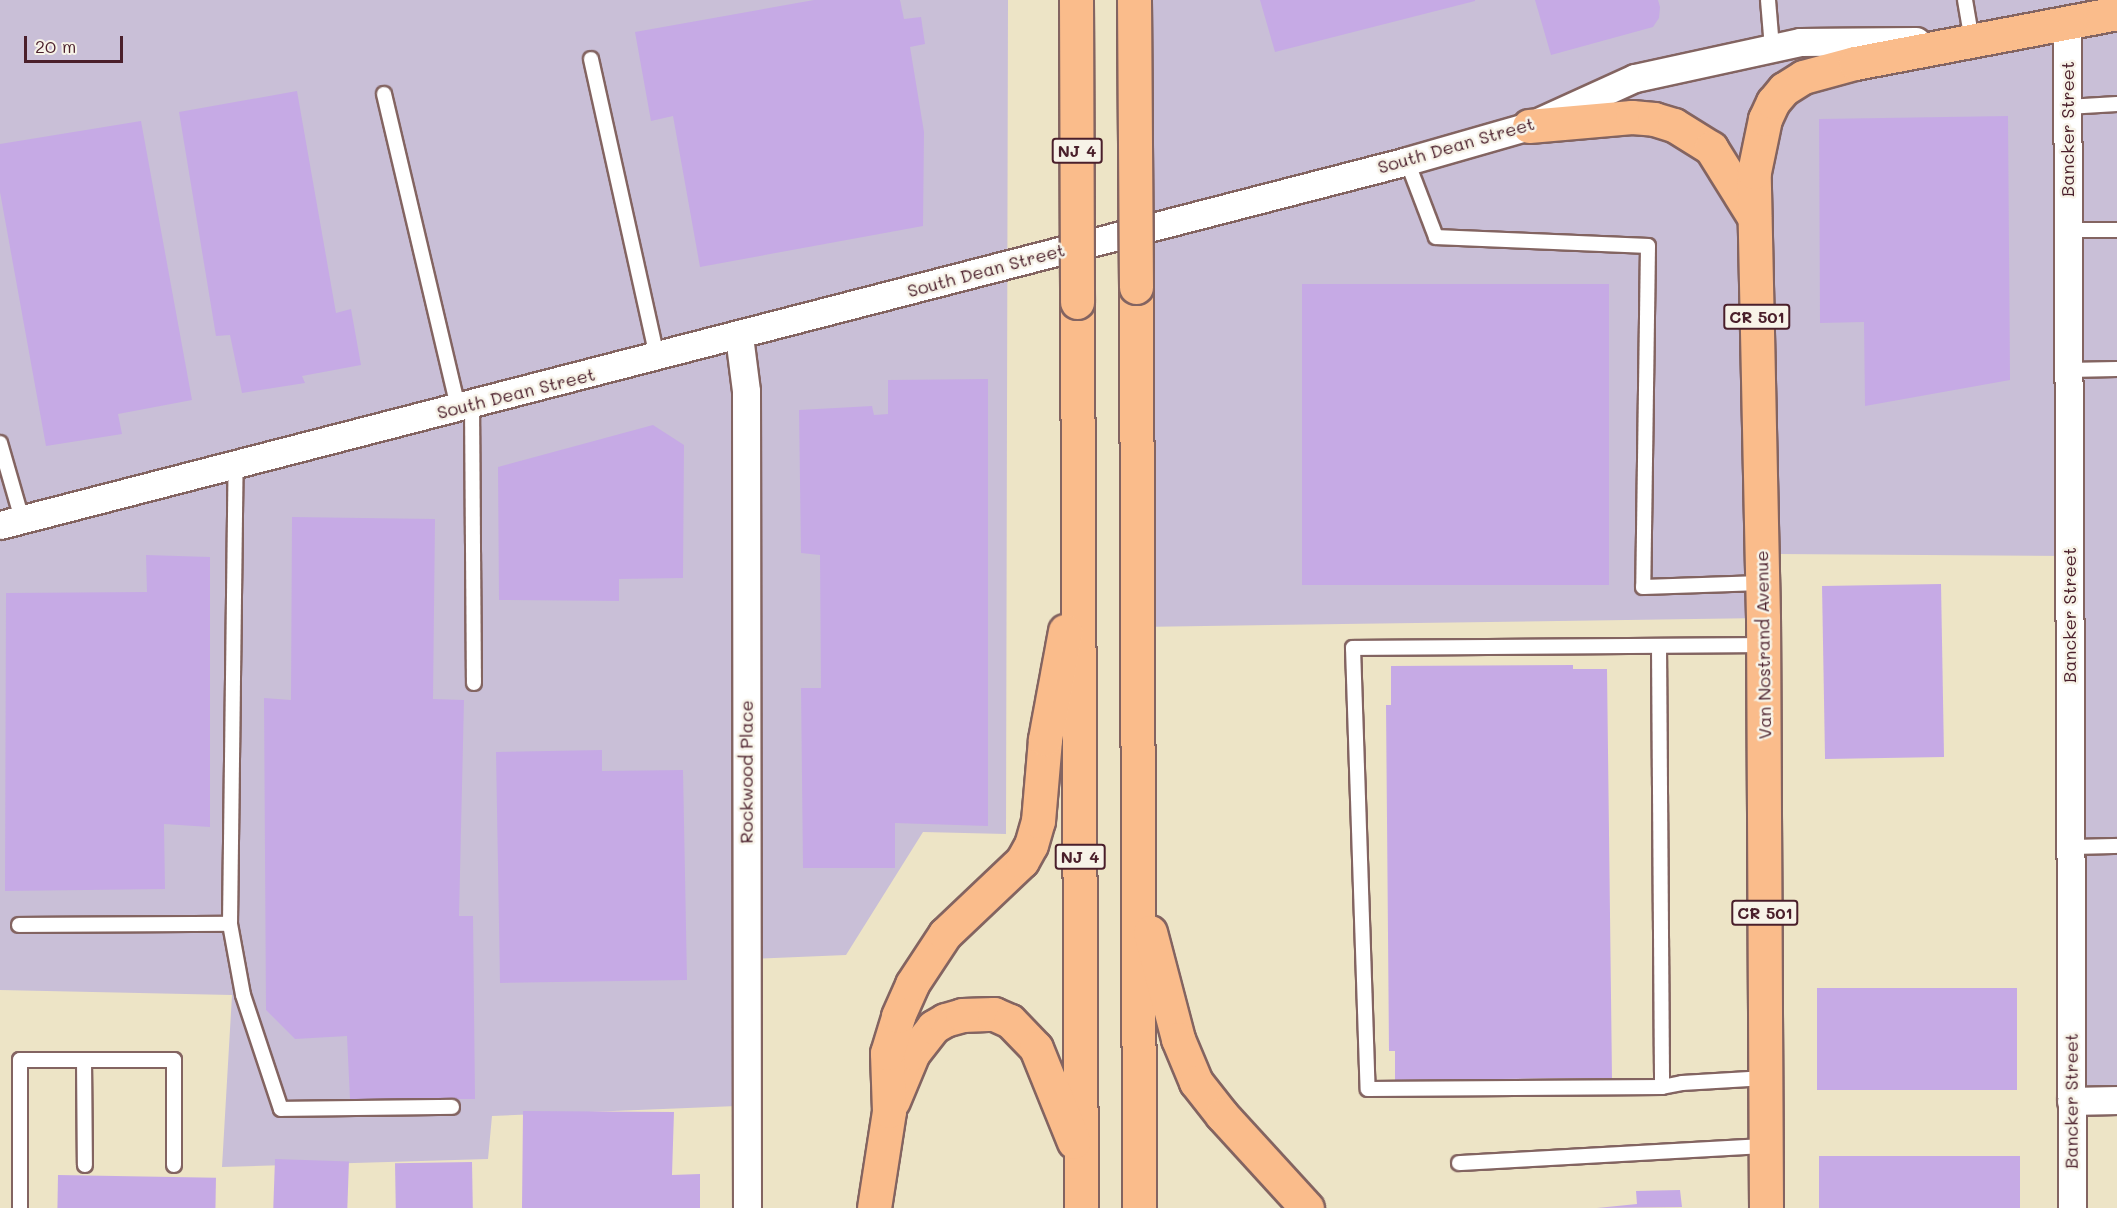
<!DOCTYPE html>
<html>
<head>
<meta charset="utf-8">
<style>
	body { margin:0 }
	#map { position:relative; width:2117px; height:1208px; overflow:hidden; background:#ede4c6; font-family:Mali,sans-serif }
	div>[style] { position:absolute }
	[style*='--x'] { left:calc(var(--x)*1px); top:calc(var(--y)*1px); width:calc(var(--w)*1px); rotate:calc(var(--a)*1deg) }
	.industrial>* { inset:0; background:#c9bfd7 }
	.building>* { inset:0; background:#c6aae5; transform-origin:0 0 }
	.roads { filter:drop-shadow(2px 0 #836461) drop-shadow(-2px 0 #836461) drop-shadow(0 2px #836461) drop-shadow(0 -2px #836461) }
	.lane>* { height:14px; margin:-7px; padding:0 7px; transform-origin:7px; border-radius:7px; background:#fff }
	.street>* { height:27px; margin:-13.5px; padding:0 13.5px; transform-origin:13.5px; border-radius:13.5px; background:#fff }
	.primary>* { height:33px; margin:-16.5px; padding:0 16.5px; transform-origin:16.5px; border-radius:16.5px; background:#fabc8b }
	.highway>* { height:33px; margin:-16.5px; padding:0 16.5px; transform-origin:16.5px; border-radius:16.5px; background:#fabc8b }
	.bridges { filter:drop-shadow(2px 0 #836461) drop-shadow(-2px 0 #836461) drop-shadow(0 2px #836461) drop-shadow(0 -2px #836461) }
	.highway-bridge>* { height:33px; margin:-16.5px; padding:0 16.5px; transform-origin:16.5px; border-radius:16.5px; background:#fabc8b }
	span { translate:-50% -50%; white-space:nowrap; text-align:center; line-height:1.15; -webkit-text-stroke:5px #f7f3e8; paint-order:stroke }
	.shield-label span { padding:2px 4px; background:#f7f3e8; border:2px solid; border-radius:4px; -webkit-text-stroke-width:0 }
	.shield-label { font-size:16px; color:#4a1f2b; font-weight:700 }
	.street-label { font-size:18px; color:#4a1f2b }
	.scale { position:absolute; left:24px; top:36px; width:99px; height:27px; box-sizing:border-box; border:3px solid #4a1f2b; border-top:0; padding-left:8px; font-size:18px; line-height:21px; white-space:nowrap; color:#4a1f2b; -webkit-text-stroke:4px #f7f3e8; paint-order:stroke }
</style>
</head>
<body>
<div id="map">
	<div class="industrial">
		<div style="clip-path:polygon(0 0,1008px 0,1006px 834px,923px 832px,846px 955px,747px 959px,737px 1106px,492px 1116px,488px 1159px,222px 1167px,232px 995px,0 990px)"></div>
		<div style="clip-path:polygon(1134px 0,2117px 0,2117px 1100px,2071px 1101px,2069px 556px,1763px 554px,1763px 618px,1138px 627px)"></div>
	</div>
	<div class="building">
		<div style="clip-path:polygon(814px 0,900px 0,904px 19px,921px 17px,925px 44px,910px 47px,924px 132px,923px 226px,700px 267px,673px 116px,651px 121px,635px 32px)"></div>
		<div style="clip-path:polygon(1260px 0,1475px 0,1475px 1px,1275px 52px)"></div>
		<div style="clip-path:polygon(1535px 0,1658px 0,1660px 7px,1659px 18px,1653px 27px,1551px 55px)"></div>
		<div style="clip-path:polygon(297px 91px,336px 313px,351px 309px,361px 365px,302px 376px,305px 383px,242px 393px,230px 335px,216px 336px,179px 112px)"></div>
		<div style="clip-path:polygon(2008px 116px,2010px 380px,1865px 406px,1864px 322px,1820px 323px,1819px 119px)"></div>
		<div style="clip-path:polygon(141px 121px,192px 400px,118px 414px,122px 434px,46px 446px,0 192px,0 144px)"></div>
		<div style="left:1609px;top:284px;width:301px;height:307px;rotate:90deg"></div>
		<div style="clip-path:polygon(988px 379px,988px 826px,895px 823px,895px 868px,803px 868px,801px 688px,821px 688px,820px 555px,801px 553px,799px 410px,872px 406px,874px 415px,888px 414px,888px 380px)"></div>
		<div style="clip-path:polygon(653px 425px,684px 445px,683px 578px,619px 579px,619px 601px,499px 600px,498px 467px)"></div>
		<div style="clip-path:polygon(292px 517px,435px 519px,433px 699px,464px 700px,459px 916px,473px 916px,475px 1099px,350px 1099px,347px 1036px,295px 1039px,266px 1010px,264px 698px,291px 700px)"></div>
		<div style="clip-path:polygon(146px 555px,210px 557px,210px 827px,164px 824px,165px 889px,5px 891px,6px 593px,147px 592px)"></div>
		<div style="left:1941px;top:584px;width:173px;height:119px;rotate:89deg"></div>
		<div style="clip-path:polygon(1573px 665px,1573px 669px,1607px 669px,1612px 1078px,1395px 1080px,1395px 1051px,1389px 1051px,1386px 705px,1391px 705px,1391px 666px)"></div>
		<div style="clip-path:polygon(602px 750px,602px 771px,683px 770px,687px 980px,500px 983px,496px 752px)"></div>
		<div style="left:2017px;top:988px;width:102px;height:200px;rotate:90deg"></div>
		<div style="clip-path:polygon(523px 1111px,674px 1112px,672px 1175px,700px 1174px,700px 1208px,522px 1208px)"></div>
		<div style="left:2020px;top:1156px;width:52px;height:201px;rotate:90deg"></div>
		<div style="left:275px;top:1159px;width:74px;height:49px;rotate:2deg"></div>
		<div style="left:472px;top:1162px;width:46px;height:77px;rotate:89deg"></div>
		<div style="left:58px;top:1175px;width:158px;height:33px;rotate:1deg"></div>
		<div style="clip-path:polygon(1680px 1190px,1682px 1207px,1597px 1208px,1637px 1204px,1636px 1191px)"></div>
	</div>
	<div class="roads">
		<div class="lane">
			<div style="--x:1768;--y:0;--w:48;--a:85.2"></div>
			<div style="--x:1965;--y:0;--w:42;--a:80.3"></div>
			<div style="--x:591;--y:59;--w:305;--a:77.5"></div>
			<div style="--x:384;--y:94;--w:323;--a:76.7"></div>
			<div style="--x:2067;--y:107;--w:50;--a:-3.4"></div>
			<div style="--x:1407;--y:161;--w:81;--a:69.1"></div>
			<div style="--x:1436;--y:237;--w:212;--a:2.4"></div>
			<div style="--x:1648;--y:246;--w:341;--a:90.8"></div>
			<div style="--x:1643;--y:587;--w:119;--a:-1.9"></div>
			<div style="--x:2068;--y:230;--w:49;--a:0"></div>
			<div style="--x:2068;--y:370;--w:49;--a:-1.2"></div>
			<div style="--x:472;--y:404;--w:279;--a:89.6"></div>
			<div style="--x:0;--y:443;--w:79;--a:73.9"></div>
			<div style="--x:1763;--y:645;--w:410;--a:179.6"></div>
			<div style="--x:1353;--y:648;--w:441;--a:88.1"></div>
			<div style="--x:1368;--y:1089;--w:294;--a:-0.4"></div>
			<div style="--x:1662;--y:1087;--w:20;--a:-11"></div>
			<div style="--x:1682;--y:1083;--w:84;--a:-3.4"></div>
			<div style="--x:1659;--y:646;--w:441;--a:89.6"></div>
			<div style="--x:2070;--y:847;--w:47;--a:-1.2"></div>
			<div style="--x:230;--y:924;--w:72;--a:79.6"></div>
			<div style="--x:243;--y:995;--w:120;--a:71.6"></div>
			<div style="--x:281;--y:1109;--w:171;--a:-0.7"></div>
			<div style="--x:19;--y:925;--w:211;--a:-0.3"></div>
			<div style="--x:230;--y:924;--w:459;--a:-89.3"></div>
			<div style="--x:84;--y:1060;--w:105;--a:89.5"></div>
			<div style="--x:1459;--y:1163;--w:307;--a:-3.2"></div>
			<div style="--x:20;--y:1208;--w:148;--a:-90"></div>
			<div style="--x:20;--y:1060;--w:154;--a:0"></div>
			<div style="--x:174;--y:1060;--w:105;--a:90"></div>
		</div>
		<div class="street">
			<div style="--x:2067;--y:21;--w:1187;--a:89.76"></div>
			<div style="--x:739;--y:336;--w:55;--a:82.7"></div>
			<div style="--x:746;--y:391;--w:817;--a:89.93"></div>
			<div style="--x:0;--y:525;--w:1453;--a:-14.5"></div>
			<div style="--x:1407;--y:161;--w:127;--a:-16"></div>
			<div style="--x:1529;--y:126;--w:116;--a:-24.4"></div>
			<div style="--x:1635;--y:78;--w:169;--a:-12.3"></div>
			<div style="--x:1800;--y:42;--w:116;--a:-0.5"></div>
			<div style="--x:2071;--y:1101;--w:46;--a:-1.2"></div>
		</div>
		<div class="primary">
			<div style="--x:1529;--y:126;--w:103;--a:-5"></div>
			<div style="--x:1632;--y:117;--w:22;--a:5"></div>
			<div style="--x:1654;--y:119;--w:21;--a:17"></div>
			<div style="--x:1674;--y:125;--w:44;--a:31.9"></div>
			<div style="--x:1711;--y:148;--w:81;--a:58.1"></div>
			<div style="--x:1766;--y:1208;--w:590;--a:-90.29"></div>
			<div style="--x:1763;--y:618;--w:446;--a:-91.2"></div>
			<div style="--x:1754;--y:172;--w:54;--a:-78.3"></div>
			<div style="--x:1765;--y:119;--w:19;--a:-65"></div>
			<div style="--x:1773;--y:102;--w:17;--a:-50"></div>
			<div style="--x:1784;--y:89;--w:22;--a:-32"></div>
			<div style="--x:1803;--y:77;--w:54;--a:-15.1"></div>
			<div style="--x:1855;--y:63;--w:267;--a:-10.8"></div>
		</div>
		<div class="highway">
			<div style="--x:1136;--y:287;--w:921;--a:89.81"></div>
			<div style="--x:1077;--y:302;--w:906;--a:89.75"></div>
			<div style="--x:1150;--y:932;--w:111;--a:75.3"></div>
			<div style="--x:1178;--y:1039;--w:47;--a:67.3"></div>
			<div style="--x:1196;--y:1082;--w:42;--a:51.8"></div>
			<div style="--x:1222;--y:1115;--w:126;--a:47.6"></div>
			<div style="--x:893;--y:1101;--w:52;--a:-67.4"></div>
			<div style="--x:913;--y:1053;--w:33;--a:-52"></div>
			<div style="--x:933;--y:1027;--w:14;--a:-30"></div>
			<div style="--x:945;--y:1020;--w:18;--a:-16"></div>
			<div style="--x:962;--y:1015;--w:32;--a:-2"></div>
			<div style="--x:994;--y:1014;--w:17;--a:24"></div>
			<div style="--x:1010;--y:1021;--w:37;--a:46"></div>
			<div style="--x:1036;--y:1048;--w:101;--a:68"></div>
			<div style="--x:874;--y:1208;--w:98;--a:-81.2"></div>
			<div style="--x:889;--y:1111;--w:58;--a:-92"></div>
			<div style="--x:887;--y:1053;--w:39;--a:-73"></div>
			<div style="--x:898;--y:1016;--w:35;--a:-66"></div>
			<div style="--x:912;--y:984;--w:60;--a:-56.6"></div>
			<div style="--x:945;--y:934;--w:106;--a:-43.5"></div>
			<div style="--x:1022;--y:861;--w:18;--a:-61"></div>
			<div style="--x:1031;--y:845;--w:25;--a:-74"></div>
			<div style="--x:1038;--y:821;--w:82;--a:-85.1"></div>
			<div style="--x:1045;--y:739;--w:110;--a:-79.5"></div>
		</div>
	</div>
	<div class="bridges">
		<div class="highway-bridge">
			<div style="--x:1076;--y:0;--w:302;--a:89.8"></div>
			<div style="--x:1134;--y:0;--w:287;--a:89.6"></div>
		</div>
	</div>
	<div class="shield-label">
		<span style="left:1077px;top:151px">NJ 4</span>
		<span style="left:1757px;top:317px">CR 501</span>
		<span style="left:1080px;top:857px">NJ 4</span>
		<span style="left:1765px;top:913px">CR 501</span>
	</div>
	<div class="street-label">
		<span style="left:2067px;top:129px;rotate:-90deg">Bancker Street</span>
		<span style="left:1456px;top:145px;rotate:-16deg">South Dean Street</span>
		<span style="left:986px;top:270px;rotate:-15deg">South Dean Street</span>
		<span style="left:516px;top:393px;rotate:-14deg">South Dean Street</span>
		<span style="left:2069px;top:615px;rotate:-90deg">Bancker Street</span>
		<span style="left:1763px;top:645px;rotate:-91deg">Van Nostrand Avenue</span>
		<span style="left:746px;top:772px;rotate:-90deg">Rockwood Place</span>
		<span style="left:2071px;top:1101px;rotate:-90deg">Bancker Street</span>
	</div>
	<div class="scale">20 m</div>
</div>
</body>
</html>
